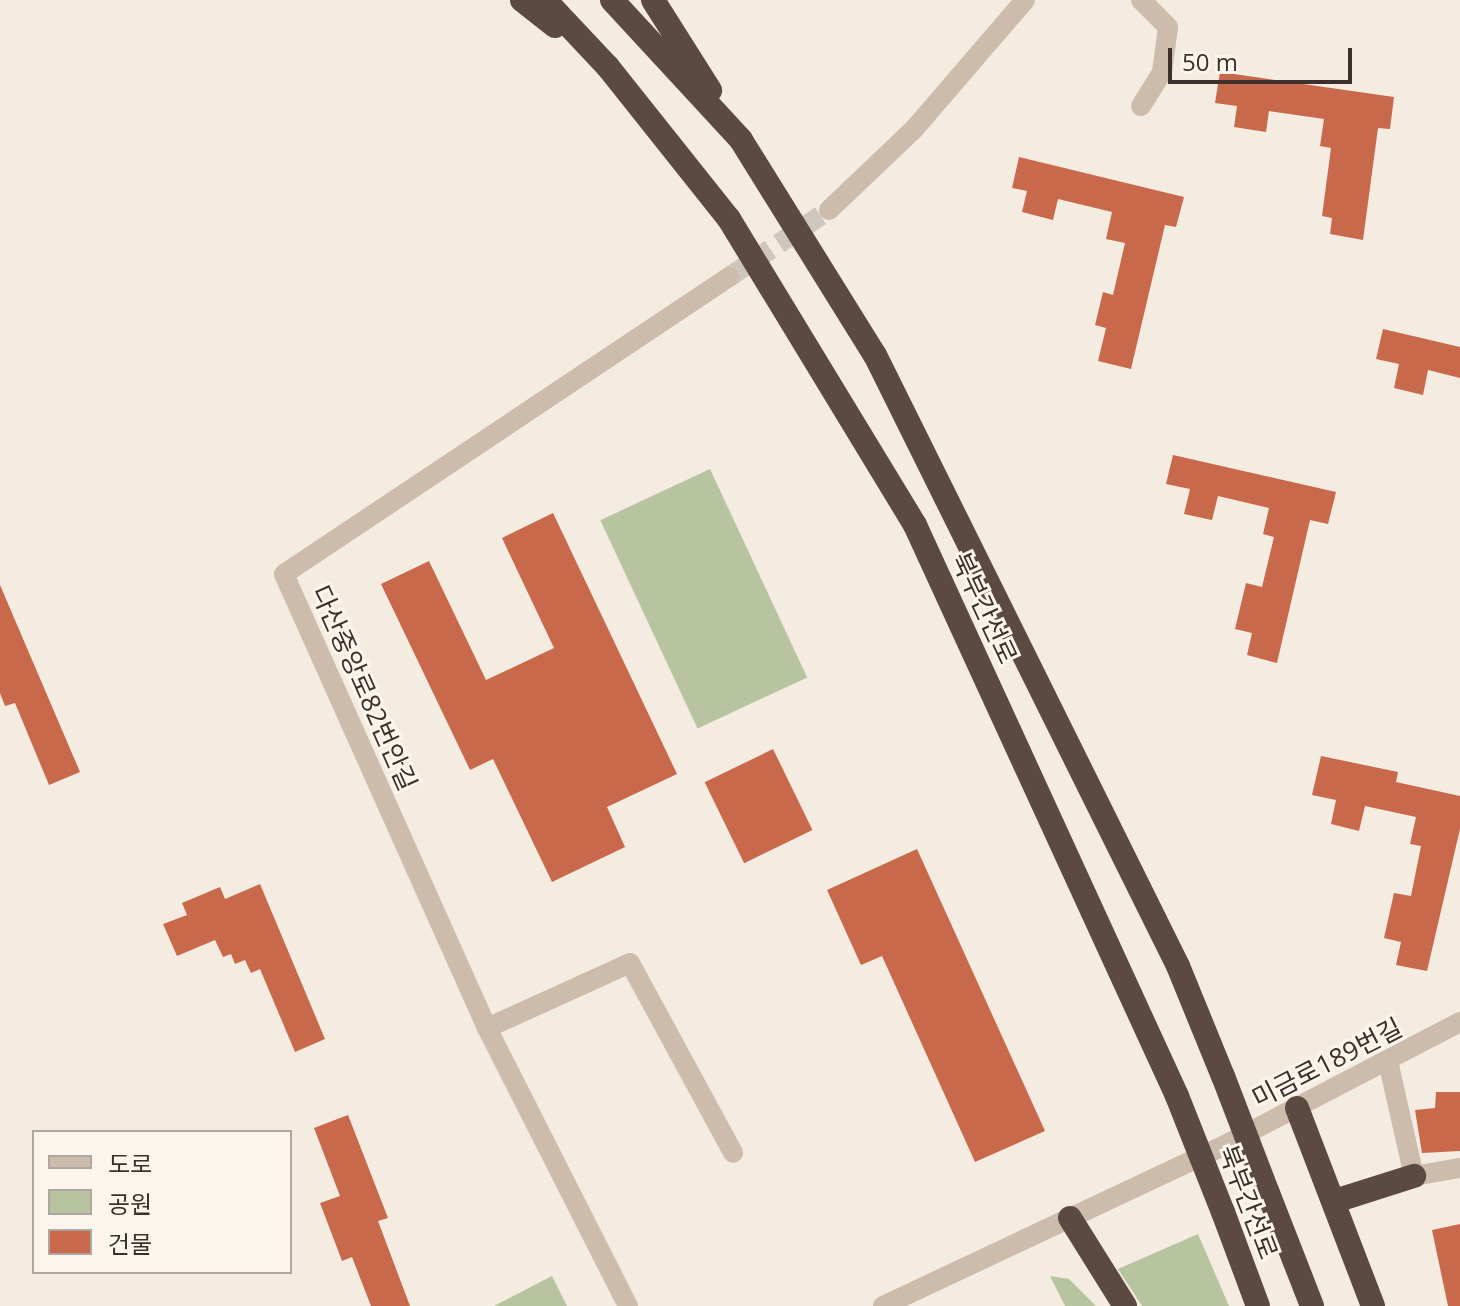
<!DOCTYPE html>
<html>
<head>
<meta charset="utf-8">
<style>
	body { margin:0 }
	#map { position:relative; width:1460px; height:1306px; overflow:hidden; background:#f4ebe1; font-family:"Open Sans","Noto Sans KR",sans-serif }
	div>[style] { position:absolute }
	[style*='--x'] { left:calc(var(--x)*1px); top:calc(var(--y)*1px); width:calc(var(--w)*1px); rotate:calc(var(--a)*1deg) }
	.green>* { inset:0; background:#b8c4a0; transform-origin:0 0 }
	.building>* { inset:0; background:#c8694b; transform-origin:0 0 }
	.minor-tunnel>* { height:20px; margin-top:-10px; transform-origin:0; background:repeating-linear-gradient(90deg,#cfc6bd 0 20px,transparent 0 30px) }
	.minor>* { height:20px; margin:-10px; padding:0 10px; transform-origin:10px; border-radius:10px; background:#cdbbac }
	.highway>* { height:24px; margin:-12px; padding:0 12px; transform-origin:12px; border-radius:12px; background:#5c4a42 }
	.highway-bridge>* { height:24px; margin:-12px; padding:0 12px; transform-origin:12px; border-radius:12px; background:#5c4a42 }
	span { translate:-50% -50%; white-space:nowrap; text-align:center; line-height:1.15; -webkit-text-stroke:6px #fbf5ee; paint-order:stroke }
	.street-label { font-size:26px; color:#3b302b }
	.legend { position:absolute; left:32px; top:1130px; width:260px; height:144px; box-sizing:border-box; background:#fbf5ee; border:2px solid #aea6a0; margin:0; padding:10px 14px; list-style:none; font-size:24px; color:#3b302b }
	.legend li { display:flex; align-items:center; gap:16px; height:40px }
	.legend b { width:40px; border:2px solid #aea6a0 }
	.scale { position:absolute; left:1168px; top:48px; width:184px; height:36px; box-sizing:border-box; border:4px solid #3b302b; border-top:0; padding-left:10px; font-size:24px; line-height:28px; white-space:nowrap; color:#3b302b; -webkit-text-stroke:6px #fbf5ee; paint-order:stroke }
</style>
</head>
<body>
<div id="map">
	<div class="green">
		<div style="left:710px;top:469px;width:230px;height:121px;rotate:65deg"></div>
		<div style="clip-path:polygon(1198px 1234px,1229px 1306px,1142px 1306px,1118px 1269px)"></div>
		<div style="clip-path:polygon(552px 1276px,567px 1306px,494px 1306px)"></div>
		<div style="clip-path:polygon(1050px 1276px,1069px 1279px,1096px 1306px,1065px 1306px)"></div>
	</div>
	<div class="building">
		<div style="clip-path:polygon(1220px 72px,1394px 97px,1390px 129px,1378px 128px,1363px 240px,1330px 234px,1332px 218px,1322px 216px,1331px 148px,1320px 146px,1324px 119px,1269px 111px,1266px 132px,1234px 127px,1237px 106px,1215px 103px)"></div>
		<div style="clip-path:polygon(1019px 157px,1184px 197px,1176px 227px,1165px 225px,1131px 369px,1098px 361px,1106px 328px,1095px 325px,1103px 292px,1113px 295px,1125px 243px,1106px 239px,1112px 212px,1058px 199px,1053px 220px,1022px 212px,1027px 191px,1012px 188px)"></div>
		<div style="clip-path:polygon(1383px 329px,1460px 347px,1460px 378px,1428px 370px,1423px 395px,1394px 388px,1399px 364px,1376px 359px)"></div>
		<div style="clip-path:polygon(1173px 455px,1336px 492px,1328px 524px,1310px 520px,1277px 663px,1247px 655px,1252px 633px,1235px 629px,1246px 583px,1262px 587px,1274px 537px,1263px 534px,1269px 508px,1218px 496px,1212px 520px,1184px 514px,1190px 489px,1166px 484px)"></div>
		<div style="clip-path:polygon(553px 513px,677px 774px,607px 807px,625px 847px,552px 882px,493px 759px,470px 770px,381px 584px,429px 561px,486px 680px,554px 648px,502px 538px)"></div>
		<div style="clip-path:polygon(0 585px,80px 772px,49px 785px,15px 703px,5px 706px,0 693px)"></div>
		<div style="left:773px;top:749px;width:90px;height:76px;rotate:64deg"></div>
		<div style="clip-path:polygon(1321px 756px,1398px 772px,1396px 782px,1460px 796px,1460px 829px,1427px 971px,1396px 965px,1401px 942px,1384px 938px,1394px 893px,1411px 896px,1421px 846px,1410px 844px,1416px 817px,1365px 806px,1359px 831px,1331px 824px,1336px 800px,1312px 795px)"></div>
		<div style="clip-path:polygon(917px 849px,1045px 1131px,975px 1162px,882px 956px,861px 965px,827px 890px)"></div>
		<div style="clip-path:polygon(260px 884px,325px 1039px,295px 1052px,260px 969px,251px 973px,245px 960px,235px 964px,231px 954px,223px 957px,215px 940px,177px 956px,163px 924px,187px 915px,182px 903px,220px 887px,225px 899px)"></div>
		<div style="clip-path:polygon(1436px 1092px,1460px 1092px,1460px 1151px,1422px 1153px,1415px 1110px,1435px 1108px)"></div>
		<div style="clip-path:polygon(348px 1115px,388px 1218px,378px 1221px,410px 1306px,371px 1306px,352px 1257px,342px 1261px,320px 1203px,340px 1196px,314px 1128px)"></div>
		<div style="clip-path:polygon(1460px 1224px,1460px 1306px,1448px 1306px,1432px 1230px)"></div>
	</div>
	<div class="minor-tunnel">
		<div style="--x:729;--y:277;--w:120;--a:-33.8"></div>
	</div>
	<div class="minor">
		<div style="--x:1141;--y:106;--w:40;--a:-58"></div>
		<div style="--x:1162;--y:72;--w:45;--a:-82.4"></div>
		<div style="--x:1168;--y:27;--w:38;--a:-135"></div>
		<div style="--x:829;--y:210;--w:119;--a:-43.6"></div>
		<div style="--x:915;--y:128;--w:169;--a:-49.3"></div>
		<div style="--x:487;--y:1028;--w:157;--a:-24.4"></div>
		<div style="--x:630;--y:963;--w:216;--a:61.5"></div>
		<div style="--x:1388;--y:1061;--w:118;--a:77.3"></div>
		<div style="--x:1414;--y:1176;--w:47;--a:-9.9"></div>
		<div style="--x:628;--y:1306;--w:312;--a:-116.9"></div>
		<div style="--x:487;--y:1028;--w:497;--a:-114.1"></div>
		<div style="--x:284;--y:574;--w:535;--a:-33.72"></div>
		<div style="--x:883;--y:1306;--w:369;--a:-25.2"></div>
		<div style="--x:1217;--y:1149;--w:274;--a:-27.6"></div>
	</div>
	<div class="highway">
		<div style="--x:522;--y:0;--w:42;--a:38.2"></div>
		<div style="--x:545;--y:0;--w:92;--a:46.8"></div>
		<div style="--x:608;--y:67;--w:194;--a:51.5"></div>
		<div style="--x:729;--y:219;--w:358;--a:58.7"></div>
		<div style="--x:915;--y:525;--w:628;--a:65.35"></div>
		<div style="--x:612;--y:0;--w:190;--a:47.3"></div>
		<div style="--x:741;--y:140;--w:253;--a:58.1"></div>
		<div style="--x:875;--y:355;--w:682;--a:63.62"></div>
		<div style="--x:1178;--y:966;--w:119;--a:67.8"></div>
		<div style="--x:653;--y:0;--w:107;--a:57.7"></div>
		<div style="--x:1297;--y:1108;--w:212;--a:69"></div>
		<div style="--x:1268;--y:1193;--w:121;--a:68.7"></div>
		<div style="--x:1335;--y:1201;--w:83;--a:-17.6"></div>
		<div style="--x:1223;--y:1212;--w:100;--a:69.6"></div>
		<div style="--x:1070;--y:1218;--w:104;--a:58"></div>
	</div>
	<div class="highway-bridge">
		<div style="--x:1223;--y:1076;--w:125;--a:69"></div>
		<div style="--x:1177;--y:1096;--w:125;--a:68.4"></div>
	</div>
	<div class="street-label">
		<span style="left:984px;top:608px;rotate:65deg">북부간선로</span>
		<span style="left:364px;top:688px;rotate:66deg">다산중앙로82번안길</span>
		<span style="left:1327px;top:1063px;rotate:-27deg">미금로189번길</span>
		<span style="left:1248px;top:1202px;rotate:69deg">북부간선로</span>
	</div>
	<ul class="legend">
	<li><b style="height:10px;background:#cdbbac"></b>도로</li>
	<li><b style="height:22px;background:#b8c4a0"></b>공원</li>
	<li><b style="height:22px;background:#c8694b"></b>건물</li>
	</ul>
	<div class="scale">50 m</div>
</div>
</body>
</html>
